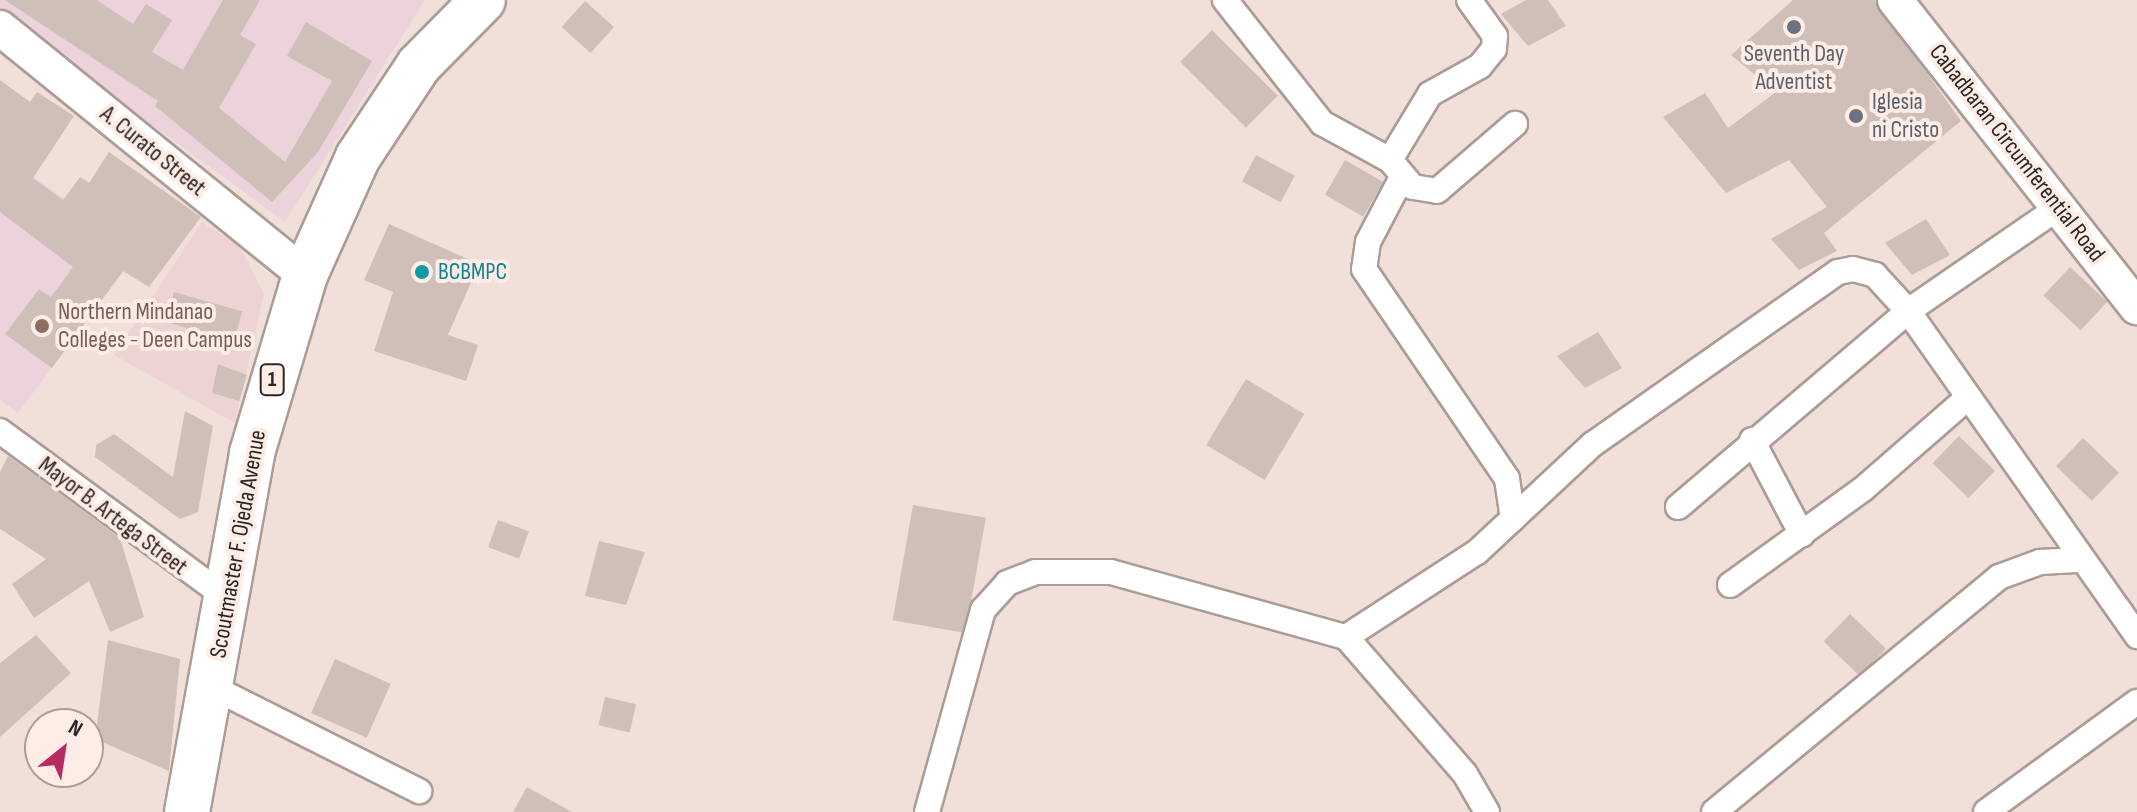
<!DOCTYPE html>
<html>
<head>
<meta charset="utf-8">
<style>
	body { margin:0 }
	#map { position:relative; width:2137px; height:812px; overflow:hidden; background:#f0e0d9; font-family:"Sofia Sans Condensed",sans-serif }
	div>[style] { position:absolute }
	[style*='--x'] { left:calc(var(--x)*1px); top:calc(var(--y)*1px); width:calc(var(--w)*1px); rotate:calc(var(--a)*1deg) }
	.commercial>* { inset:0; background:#edd3d4 }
	.education>* { inset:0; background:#ebd2db }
	.building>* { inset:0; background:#cfbfb9; transform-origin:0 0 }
	.roads { filter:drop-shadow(2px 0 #ab9c96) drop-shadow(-2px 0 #ab9c96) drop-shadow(0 2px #ab9c96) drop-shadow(0 -2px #ab9c96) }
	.street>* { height:24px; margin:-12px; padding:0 12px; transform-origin:12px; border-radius:12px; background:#fff }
	.secondary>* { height:34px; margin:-17px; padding:0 17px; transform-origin:17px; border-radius:17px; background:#fff }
	.highway>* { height:44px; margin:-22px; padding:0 22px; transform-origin:22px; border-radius:22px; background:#fff }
	.dots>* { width:22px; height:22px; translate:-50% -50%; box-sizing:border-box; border:4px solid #feede6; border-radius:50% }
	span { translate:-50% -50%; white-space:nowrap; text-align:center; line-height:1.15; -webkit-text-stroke:8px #feede6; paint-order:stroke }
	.shield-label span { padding:2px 6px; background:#feede6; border:2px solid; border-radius:6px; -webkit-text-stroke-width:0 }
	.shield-label { font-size:22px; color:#2b2523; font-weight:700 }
	.worship-label { font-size:24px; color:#5b616d }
	.left { translate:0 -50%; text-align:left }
	.street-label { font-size:24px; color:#2b2523 }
	.culture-label { font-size:24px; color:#0d838f }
	.education-label { font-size:24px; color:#785e54 }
	.north { position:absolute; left:24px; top:708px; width:80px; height:80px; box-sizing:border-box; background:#feede6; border:2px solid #aa9d98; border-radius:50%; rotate:30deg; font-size:22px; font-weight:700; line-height:32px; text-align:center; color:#2b2523 }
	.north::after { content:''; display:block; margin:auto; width:28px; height:36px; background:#b82b61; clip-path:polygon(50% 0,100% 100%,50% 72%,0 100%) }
</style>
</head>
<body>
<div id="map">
	<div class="commercial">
		<div style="clip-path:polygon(202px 222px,240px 247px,264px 294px,235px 423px,114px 355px)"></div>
	</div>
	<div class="education">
		<div style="clip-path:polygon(0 0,425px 0,285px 222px,0 14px)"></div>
		<div style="clip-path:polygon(0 152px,138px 252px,18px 413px,0 400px)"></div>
	</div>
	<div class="building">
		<div style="clip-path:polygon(5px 0,97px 0,133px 24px,146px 4px,172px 20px,152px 52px,183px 70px,223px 0,260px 0,240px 35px,256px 44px,219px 108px,285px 162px,332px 81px,287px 56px,306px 22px,372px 61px,318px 152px,272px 202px,155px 106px,158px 101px)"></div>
		<div style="clip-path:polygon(1526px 0,1548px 0,1566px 26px,1528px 46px,1501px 14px)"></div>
		<div style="clip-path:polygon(1793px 0,1875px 0,1961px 121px,1824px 233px,1837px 251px,1799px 270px,1771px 239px,1827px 207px,1789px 160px,1726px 193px,1663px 117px,1705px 93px,1728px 128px,1776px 92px,1731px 55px)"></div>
		<div style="left:585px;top:1px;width:39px;height:35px;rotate:42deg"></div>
		<div style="left:1212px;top:30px;width:93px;height:45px;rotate:45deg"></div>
		<div style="clip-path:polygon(0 80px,30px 102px,37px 92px,74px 116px,33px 178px,63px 200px,80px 177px,89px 183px,109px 152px,201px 217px,149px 287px,123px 271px,52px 368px,5px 334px,39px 289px,51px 297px,73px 267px,0 212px)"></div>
		<div style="left:1256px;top:155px;width:44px;height:30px;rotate:28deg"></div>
		<div style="left:1345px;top:160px;width:44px;height:40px;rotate:30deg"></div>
		<div style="clip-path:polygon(1926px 219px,1950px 255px,1912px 275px,1885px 243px)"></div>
		<div style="clip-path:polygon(389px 224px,479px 264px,448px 335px,478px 345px,466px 381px,374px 351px,393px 292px,364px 280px)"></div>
		<div style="left:2070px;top:267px;width:51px;height:39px;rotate:43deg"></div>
		<div style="left:174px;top:292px;width:71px;height:31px;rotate:16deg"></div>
		<div style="clip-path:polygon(1598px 332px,1622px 368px,1585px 388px,1557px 356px)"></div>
		<div style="clip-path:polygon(218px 364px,247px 375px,239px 401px,212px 393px)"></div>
		<div style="left:1246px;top:379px;width:68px;height:77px;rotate:31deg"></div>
		<div style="clip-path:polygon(185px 411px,213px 426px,198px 512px,180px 519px,95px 457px,96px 445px,114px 434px,173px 477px)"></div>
		<div style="left:1959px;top:436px;width:50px;height:38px;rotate:44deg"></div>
		<div style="left:2083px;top:438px;width:50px;height:39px;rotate:44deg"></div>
		<div style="clip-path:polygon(8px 456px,120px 538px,144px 617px,110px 632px,89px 581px,34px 618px,12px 584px,46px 559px,0 529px,0 472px)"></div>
		<div style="left:913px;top:505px;width:74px;height:117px;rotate:10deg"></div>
		<div style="left:498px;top:520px;width:33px;height:29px;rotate:20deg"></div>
		<div style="clip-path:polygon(599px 541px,645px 552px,626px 605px,585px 596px)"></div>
		<div style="left:1850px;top:614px;width:50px;height:38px;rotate:44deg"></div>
		<div style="clip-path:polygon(36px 635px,71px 673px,0 737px,0 663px)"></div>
		<div style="clip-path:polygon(108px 640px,180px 659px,169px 771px,95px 739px)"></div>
		<div style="left:335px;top:659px;width:61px;height:59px;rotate:24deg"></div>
		<div style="left:605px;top:697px;width:32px;height:29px;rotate:13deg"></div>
		<div style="clip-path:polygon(527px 787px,572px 812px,513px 812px)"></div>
	</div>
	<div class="roads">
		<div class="street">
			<div style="--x:1225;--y:0;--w:157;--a:51.7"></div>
			<div style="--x:1322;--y:123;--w:77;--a:28.6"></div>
			<div style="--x:1390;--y:160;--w:35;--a:50"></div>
			<div style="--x:1413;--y:187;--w:24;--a:9"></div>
			<div style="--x:1437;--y:191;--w:103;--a:-40.7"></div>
			<div style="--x:1390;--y:160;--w:77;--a:-58.8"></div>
			<div style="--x:1430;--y:94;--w:57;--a:-29.2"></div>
			<div style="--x:1480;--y:66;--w:22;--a:-51"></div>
			<div style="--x:1494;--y:49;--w:13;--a:-86"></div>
			<div style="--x:1495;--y:36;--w:44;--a:-125.8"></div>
			<div style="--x:1400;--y:181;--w:69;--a:117.7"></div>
			<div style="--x:1368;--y:242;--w:27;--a:98"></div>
			<div style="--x:1364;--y:269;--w:254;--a:55.7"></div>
			<div style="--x:1507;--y:479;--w:40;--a:81.5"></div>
			<div style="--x:0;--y:431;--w:282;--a:36.3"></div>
			<div style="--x:1752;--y:440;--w:107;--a:62.2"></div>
			<div style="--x:1678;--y:507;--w:302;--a:-40.4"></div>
			<div style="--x:1908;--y:311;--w:186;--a:-34.5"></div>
			<div style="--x:1730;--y:585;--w:164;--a:-35.8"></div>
			<div style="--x:1863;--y:489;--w:135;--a:-41.1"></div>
			<div style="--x:1346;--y:637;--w:156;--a:-33"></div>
			<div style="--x:1477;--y:552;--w:158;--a:-43"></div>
			<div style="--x:1593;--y:444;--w:299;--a:-35.1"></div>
			<div style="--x:1838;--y:272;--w:15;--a:-11"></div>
			<div style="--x:1853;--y:269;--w:23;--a:15"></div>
			<div style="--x:1875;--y:275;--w:49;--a:47.5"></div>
			<div style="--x:1908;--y:311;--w:398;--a:54.8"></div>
			<div style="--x:212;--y:687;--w:232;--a:26.7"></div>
			<div style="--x:927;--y:812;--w:210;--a:-74.5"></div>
			<div style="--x:983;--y:610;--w:36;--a:-48"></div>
			<div style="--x:1007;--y:583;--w:30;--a:-21"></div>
			<div style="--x:1035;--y:572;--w:76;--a:0"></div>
			<div style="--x:1111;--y:572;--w:244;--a:15.5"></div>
			<div style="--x:1346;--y:637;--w:181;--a:49"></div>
			<div style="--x:1465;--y:774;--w:44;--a:59.9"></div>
			<div style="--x:1714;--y:812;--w:369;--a:-39.5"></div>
			<div style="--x:1999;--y:577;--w:44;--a:-20.1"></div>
			<div style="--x:2040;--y:562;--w:37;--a:-3"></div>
			<div style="--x:1986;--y:812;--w:187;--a:-36.1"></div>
		</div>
		<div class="secondary">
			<div style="--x:1895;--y:0;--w:391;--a:51.8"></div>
			<div style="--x:0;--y:28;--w:392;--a:39"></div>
		</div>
		<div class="highway">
			<div style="--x:187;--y:812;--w:365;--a:-79.7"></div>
			<div style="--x:252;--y:453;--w:186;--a:-73.4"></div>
			<div style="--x:305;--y:275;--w:129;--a:-65.8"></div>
			<div style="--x:358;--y:157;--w:110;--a:-56.5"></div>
			<div style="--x:419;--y:65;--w:91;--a:-45.4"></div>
		</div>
	</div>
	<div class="dots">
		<div style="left:1794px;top:27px;background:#6b7280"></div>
		<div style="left:1856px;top:116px;background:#6b7280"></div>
		<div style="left:422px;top:272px;background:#0f9aa8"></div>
		<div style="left:42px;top:326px;background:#8d6e63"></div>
	</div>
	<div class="shield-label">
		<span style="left:272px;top:380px">1</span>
	</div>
	<div class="worship-label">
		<span style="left:1794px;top:68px">Seventh Day<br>Adventist</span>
		<span class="left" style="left:1872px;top:116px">Iglesia<br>ni Cristo</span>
	</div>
	<div class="street-label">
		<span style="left:153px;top:151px;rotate:39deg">A. Curato Street</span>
		<span style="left:2017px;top:153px;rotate:52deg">Cabadbaran Circumferential Road</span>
		<span style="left:113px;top:516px;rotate:37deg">Mayor B. Artega Street</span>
		<span style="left:238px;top:544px;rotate:-80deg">Scoutmaster F. Ojeda Avenue</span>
	</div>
	<div class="culture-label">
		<span class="left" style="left:438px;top:272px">BCBMPC</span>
	</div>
	<div class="education-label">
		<span class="left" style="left:58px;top:326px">Northern Mindanao<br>Colleges - Deen Campus</span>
	</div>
	<div class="north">N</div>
</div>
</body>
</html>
